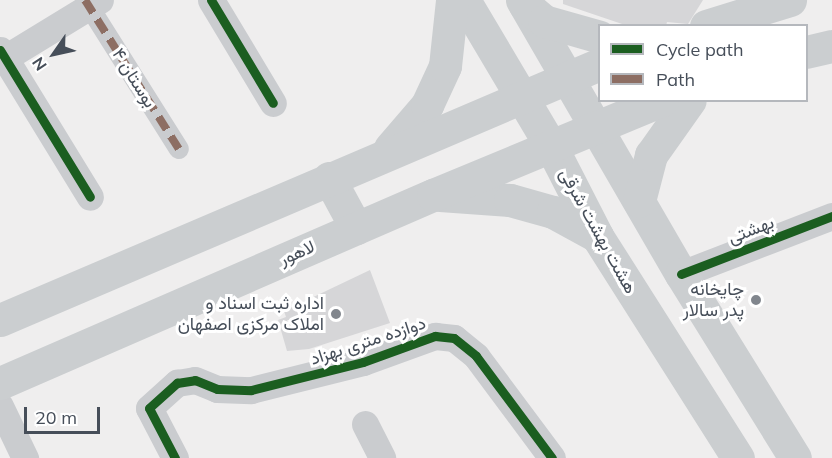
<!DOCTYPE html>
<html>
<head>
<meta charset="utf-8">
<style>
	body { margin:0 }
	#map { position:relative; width:832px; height:458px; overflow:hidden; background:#efeeee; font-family:Mulish,Vazirmatn,sans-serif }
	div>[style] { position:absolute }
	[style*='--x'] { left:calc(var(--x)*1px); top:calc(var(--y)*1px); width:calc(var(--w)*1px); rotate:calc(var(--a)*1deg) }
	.building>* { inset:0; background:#d6d6d8 }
	.pedestrian>* { height:20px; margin:-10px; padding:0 10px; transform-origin:10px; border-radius:10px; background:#cacccf }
	.minor>* { height:27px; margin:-13.5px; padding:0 13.5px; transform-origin:13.5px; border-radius:13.5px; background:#cacccf }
	.secondary>* { height:33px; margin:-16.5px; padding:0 16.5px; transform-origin:16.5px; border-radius:16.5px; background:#cbced0 }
	.quiet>* { height:8px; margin-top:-4px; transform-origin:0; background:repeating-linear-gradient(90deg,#8d6e63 0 15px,transparent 0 23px) }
	.cycleway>* { height:9px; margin:-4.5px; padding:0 4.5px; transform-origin:4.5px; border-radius:4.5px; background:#1b5e20 }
	.dots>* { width:16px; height:16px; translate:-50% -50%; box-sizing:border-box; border:3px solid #fff; border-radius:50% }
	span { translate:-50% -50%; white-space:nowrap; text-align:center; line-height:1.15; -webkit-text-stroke:6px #fff; paint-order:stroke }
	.street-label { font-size:18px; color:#464e59 }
	.poi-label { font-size:18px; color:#464e59 }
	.right { translate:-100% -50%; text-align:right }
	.legend { position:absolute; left:598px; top:24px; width:210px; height:78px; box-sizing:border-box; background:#fff; border:2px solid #b5b8bd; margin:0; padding:8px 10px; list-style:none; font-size:18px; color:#464e59 }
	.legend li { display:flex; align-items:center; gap:12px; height:30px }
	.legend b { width:30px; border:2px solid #b5b8bd }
	.north { position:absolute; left:24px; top:24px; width:60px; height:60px; -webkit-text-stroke:4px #fff; paint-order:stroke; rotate:236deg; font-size:16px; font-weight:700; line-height:24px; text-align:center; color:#464e59 }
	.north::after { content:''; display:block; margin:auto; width:21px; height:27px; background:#464e59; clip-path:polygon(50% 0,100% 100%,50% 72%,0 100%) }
	.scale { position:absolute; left:24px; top:407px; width:76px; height:27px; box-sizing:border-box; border:3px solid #464e59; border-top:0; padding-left:8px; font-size:18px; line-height:21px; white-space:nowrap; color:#464e59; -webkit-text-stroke:4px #fff; paint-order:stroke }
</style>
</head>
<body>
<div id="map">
	<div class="building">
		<div style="clip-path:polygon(563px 0,703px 0,688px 24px,667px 22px,666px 26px,628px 26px,563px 4px)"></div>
		<div style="clip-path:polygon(370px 270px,390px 323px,309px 349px,287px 351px,278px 320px,286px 317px,284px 311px)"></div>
	</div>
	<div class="pedestrian">
		<div style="--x:85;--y:0;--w:176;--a:57.8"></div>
	</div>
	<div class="minor">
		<div style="--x:211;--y:0;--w:120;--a:59"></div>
		<div style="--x:0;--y:50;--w:172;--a:58.5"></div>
		<div style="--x:0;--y:61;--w:117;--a:-31.4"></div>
		<div style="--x:681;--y:274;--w:162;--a:-21"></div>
		<div style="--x:0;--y:406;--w:58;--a:64.3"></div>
		<div style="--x:365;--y:424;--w:38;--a:63"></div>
		<div style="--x:175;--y:458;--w:56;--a:-117.5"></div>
		<div style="--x:149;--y:408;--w:38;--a:-42"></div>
		<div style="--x:177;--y:383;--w:18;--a:-9"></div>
		<div style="--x:195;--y:380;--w:24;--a:22"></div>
		<div style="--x:217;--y:389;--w:34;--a:2"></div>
		<div style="--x:251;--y:390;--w:115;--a:-14"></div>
		<div style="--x:363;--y:362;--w:77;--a:-19.9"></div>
		<div style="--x:435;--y:336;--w:19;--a:6"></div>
		<div style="--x:454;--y:338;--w:28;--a:39"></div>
		<div style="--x:476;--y:356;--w:127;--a:53.3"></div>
	</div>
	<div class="secondary">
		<div style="--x:464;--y:0;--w:172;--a:59.3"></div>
		<div style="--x:552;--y:148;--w:99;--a:62.9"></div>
		<div style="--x:597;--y:236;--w:263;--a:57.6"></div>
		<div style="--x:522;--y:0;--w:317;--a:59.9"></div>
		<div style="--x:681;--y:274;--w:216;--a:58.2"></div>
		<div style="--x:525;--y:5;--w:25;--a:40"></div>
		<div style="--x:544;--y:21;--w:58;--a:15.9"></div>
		<div style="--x:706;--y:26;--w:88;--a:-17.2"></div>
		<div style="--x:806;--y:52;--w:27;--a:-13"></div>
		<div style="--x:390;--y:148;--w:57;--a:-49.3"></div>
		<div style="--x:427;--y:105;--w:43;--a:-65.2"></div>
		<div style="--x:445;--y:66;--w:66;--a:-83.9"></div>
		<div style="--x:329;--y:178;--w:57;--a:61.6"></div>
		<div style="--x:440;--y:195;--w:70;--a:4.1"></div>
		<div style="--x:510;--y:200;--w:45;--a:15.6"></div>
		<div style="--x:553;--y:212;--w:50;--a:28.6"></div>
		<div style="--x:639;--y:201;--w:48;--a:-75.4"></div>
		<div style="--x:651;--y:155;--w:67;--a:-54.7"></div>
		<div style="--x:0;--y:320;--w:652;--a:-23.11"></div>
		<div style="--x:0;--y:383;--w:472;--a:-23.5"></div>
		<div style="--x:433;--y:195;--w:248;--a:-22.5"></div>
	</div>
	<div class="quiet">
		<div style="--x:85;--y:0;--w:176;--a:57.8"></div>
	</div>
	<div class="cycleway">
		<div style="--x:211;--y:0;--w:120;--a:59"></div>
		<div style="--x:0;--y:50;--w:172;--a:58.5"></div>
		<div style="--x:681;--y:274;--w:162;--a:-21"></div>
		<div style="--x:175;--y:458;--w:56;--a:-117.5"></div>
		<div style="--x:149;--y:408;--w:38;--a:-42"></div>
		<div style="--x:177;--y:383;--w:18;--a:-9"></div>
		<div style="--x:195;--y:380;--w:24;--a:22"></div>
		<div style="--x:217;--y:389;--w:34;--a:2"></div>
		<div style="--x:251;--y:390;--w:115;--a:-14"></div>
		<div style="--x:363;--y:362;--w:77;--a:-19.9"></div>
		<div style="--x:435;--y:336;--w:19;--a:6"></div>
		<div style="--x:454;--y:338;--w:28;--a:39"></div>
		<div style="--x:476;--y:356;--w:127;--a:53.3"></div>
	</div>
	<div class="dots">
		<div style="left:756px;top:300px;background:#81868d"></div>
		<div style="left:336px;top:314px;background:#81868d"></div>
	</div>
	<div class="street-label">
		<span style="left:134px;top:78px;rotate:58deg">بوستان ۴</span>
		<span style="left:751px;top:230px;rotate:-21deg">بهشتی</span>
		<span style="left:598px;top:231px;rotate:61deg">هشت بهشت شرقی</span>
		<span style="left:297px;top:253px;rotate:-23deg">لاهور</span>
		<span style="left:368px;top:341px;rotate:-18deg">دوازده متری بهزاد</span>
	</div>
	<div class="poi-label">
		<span class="right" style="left:744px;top:300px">چایخانه<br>پدر سالار</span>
		<span class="right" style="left:324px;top:314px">اداره ثبت اسناد و<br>املاک مرکزی اصفهان</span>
	</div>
	<ul class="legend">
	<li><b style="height:8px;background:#1b5e20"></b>Cycle path</li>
	<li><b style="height:8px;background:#8d6e63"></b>Path</li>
	</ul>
	<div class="north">N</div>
	<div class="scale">20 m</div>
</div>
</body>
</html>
